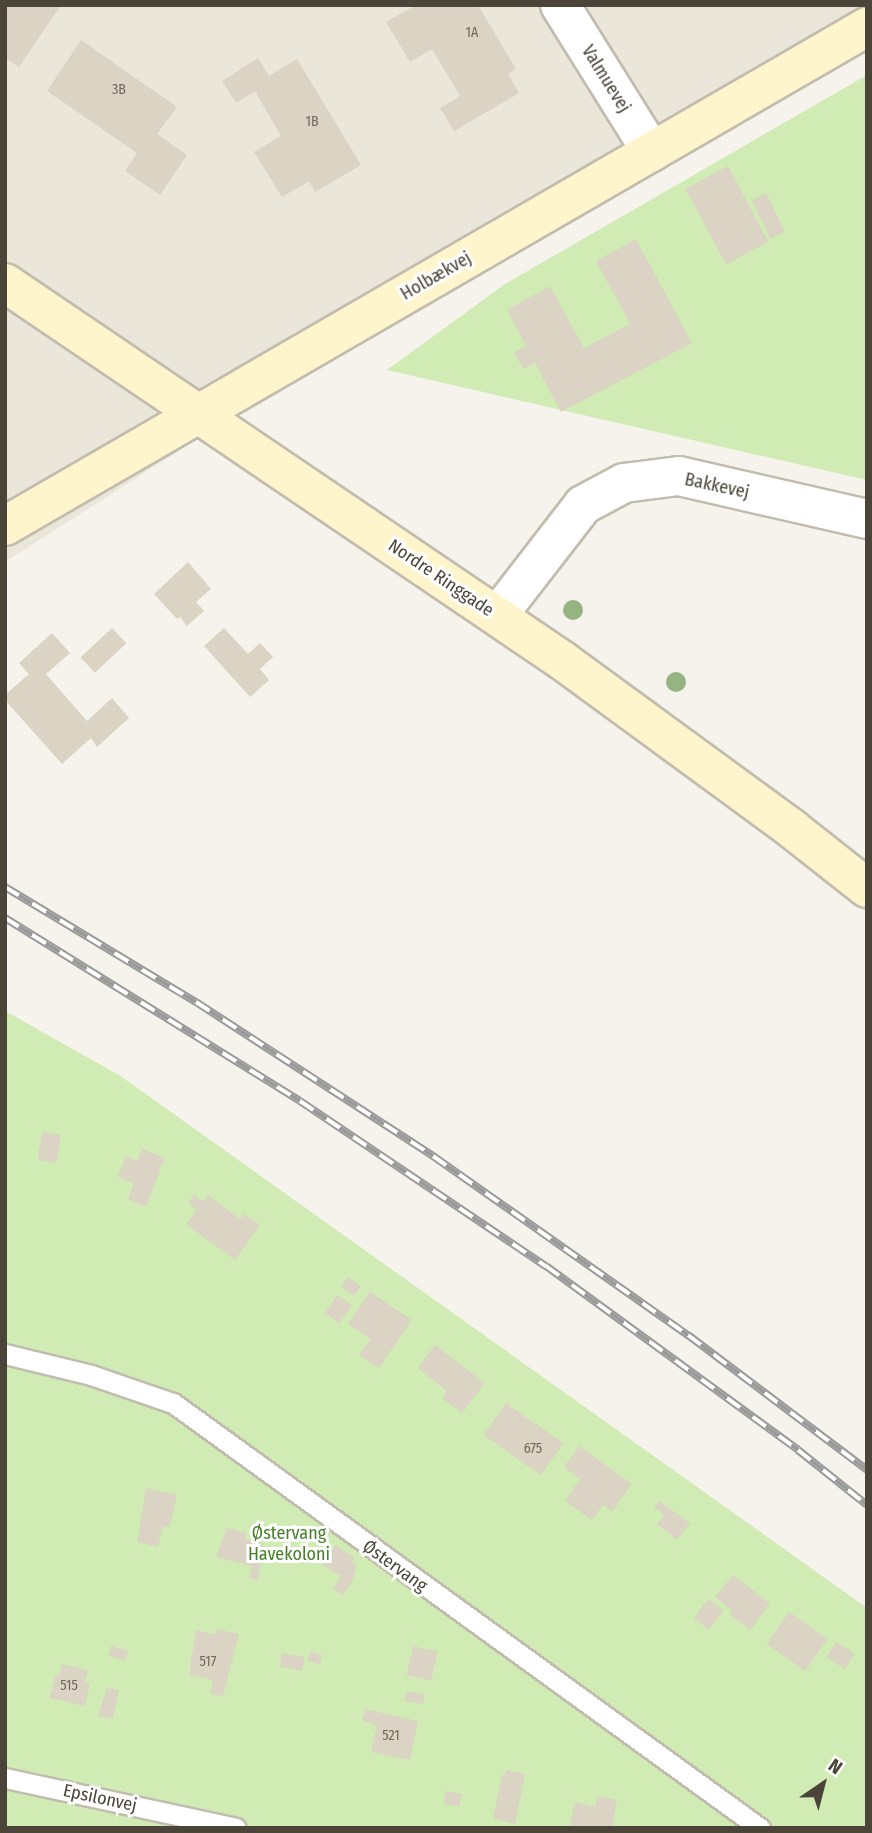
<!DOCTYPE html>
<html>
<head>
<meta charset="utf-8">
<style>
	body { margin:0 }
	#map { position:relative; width:872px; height:1833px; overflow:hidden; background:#f6f3ec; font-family:"Fira Sans Condensed",sans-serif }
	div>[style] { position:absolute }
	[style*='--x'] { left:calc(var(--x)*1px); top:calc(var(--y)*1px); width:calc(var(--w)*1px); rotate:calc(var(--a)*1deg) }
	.residential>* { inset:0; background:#eae6da }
	.green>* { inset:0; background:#d0ebb4 }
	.building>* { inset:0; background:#dbd3c3; transform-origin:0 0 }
	.roads { filter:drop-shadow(2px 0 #c2bcae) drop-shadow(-2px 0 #c2bcae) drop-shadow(0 2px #c2bcae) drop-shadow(0 -2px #c2bcae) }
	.lane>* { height:19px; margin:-9.5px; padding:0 9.5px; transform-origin:9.5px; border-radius:9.5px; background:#fff }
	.street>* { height:38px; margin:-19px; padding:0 19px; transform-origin:19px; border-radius:19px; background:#fff }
	.secondary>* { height:38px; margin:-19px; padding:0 19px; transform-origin:19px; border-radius:19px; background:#fff5cd }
	.rail>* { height:8px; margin-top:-4px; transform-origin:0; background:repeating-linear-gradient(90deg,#fff 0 16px,#9a9a9a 0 32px); box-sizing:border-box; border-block:2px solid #9a9a9a }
	.trees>* { width:20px; height:20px; margin:-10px; border-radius:50%; background:#95b481 }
	span { translate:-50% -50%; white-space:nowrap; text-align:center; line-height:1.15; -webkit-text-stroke:6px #fff; paint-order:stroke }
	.number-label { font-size:14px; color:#6f685c }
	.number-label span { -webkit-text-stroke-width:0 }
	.street-label { font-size:18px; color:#4b4539 }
	.park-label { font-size:18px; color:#468029 }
	.frame { position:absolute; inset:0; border:7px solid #4b4539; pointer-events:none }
	.north { position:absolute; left:788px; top:1749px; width:70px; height:70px; -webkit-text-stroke:5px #fff; paint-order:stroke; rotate:35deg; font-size:19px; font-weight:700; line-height:28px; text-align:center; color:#4b4539 }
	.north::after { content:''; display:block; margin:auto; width:24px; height:32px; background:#4b4539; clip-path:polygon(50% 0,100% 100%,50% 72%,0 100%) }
</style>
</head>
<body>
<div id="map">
	<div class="residential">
		<div style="clip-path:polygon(5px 5px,867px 5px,867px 11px,5px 562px)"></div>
	</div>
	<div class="green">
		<div style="clip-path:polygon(867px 75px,867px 480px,387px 370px,505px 284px)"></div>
		<div style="clip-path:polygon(5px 1011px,119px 1075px,867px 1608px,867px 1828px,5px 1828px)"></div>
	</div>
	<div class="building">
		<div style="clip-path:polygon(5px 5px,61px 5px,19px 67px,5px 58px)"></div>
		<div style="clip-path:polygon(416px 5px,478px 5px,516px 69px,508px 74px,519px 93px,454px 131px,440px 108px,460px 96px,432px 49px,410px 62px,386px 22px)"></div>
		<div style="clip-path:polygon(81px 40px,177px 107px,157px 134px,187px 155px,160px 195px,125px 171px,137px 153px,47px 91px)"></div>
		<div style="clip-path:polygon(258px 58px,269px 76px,297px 59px,361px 165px,315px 192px,309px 181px,282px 197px,254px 152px,281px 136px,255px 91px,236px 103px,222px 81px)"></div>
		<div style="left:728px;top:166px;width:86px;height:48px;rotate:62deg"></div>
		<div style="left:766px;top:193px;width:43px;height:16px;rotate:64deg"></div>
		<div style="clip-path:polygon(636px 239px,692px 343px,561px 412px,535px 363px,523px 369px,514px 352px,526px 346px,507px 310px,550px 286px,584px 348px,630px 324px,596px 261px)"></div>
		<div style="clip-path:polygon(188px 562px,211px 589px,196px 602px,204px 611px,187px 626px,180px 617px,177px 619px,154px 594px)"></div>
		<div style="left:112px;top:628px;width:21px;height:43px;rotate:47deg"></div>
		<div style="clip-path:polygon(224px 628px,248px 654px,260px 643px,273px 657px,260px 669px,269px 680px,250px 697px,204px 646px)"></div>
		<div style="clip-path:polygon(52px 633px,70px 653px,46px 674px,87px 721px,112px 698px,129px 718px,97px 747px,91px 738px,62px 764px,5px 700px,5px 695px,29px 674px,19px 663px)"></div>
		<div style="left:42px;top:1132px;width:19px;height:28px;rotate:9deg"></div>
		<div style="clip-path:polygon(142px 1149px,165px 1158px,146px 1207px,128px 1199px,134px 1183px,118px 1177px,126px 1156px,137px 1161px)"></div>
		<div style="clip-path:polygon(194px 1195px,203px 1201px,208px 1195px,240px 1219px,244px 1214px,260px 1225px,235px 1260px,186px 1224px,197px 1210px,188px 1203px)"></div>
		<div style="left:348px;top:1277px;width:16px;height:12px;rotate:35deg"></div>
		<div style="clip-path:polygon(370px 1292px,412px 1320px,379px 1368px,359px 1355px,371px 1339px,348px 1324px)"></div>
		<div style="left:337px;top:1295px;width:18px;height:22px;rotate:34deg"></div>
		<div style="clip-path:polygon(435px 1345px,485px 1383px,462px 1413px,442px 1398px,447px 1391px,418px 1368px)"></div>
		<div style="left:506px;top:1403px;width:70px;height:39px;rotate:35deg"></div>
		<div style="clip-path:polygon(579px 1446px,632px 1484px,612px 1512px,603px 1505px,592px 1520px,565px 1501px,580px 1479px,564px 1467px)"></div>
		<div style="clip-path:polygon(146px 1488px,177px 1495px,170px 1527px,163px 1526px,158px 1547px,137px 1542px)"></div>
		<div style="clip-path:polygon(659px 1501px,690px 1523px,677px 1540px,657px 1524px,664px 1515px,654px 1507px)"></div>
		<div style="clip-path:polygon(227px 1528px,246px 1533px,245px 1539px,263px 1544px,258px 1580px,249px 1578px,252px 1566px,216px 1557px)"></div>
		<div style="clip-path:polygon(335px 1545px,355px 1558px,352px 1562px,357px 1566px,352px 1582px,343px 1595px,333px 1589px,341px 1577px,322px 1564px)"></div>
		<div style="clip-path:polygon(733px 1575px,770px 1604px,750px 1630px,729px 1614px,732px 1610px,715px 1597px)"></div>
		<div style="left:708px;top:1599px;width:19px;height:24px;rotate:36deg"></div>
		<div style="left:789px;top:1612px;width:47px;height:39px;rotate:35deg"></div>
		<div style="clip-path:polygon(216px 1629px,239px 1634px,223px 1696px,210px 1694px,213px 1680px,189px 1675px,196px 1630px,215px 1635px)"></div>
		<div style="left:836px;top:1642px;width:22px;height:18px;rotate:32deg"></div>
		<div style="left:111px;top:1646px;width:18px;height:10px;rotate:16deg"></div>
		<div style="left:413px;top:1646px;width:25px;height:30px;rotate:12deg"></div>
		<div style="clip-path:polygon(310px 1651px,322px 1655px,320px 1664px,307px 1661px)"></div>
		<div style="left:282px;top:1653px;width:23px;height:14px;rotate:10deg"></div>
		<div style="clip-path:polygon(62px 1664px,88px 1670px,85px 1682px,90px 1683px,85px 1706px,50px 1698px,55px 1675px,59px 1676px)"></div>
		<div style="clip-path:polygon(107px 1688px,119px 1690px,113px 1719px,98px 1716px)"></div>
		<div style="clip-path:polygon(407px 1691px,425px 1695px,423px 1704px,404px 1701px)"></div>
		<div style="clip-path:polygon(365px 1709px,418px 1721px,410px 1760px,371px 1752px,377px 1725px,362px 1721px)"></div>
		<div style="clip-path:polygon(506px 1770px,525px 1774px,515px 1824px,493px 1819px,502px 1775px,505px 1775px)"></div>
		<div style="left:446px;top:1791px;width:16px;height:13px;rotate:11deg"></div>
		<div style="clip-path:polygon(597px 1796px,617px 1800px,612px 1828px,569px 1828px,575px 1802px,595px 1807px)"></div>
	</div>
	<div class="roads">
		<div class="lane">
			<div style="--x:5;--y:1354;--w:89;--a:13.7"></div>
			<div style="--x:91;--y:1375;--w:87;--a:18.9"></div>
			<div style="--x:173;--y:1403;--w:725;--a:35.91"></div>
			<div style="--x:5;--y:1778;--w:236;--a:12.2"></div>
		</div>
		<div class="street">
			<div style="--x:560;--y:5;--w:173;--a:58"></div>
			<div style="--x:498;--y:615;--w:139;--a:-52.3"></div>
			<div style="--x:583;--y:505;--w:47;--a:-28.2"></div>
			<div style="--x:624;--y:483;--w:55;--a:-7.3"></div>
			<div style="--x:679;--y:476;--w:193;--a:12.9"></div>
		</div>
		<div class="secondary">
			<div style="--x:5;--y:283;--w:674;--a:34.11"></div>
			<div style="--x:563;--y:661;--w:283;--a:36.2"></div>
			<div style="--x:791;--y:828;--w:97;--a:38.3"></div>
			<div style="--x:5;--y:526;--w:996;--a:-30.07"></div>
		</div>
	</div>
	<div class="rail">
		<div style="--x:5;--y:887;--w:223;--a:31.1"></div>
		<div style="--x:196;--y:1002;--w:283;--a:33"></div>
		<div style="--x:433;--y:1156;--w:312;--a:35.1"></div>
		<div style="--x:688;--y:1335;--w:224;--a:37"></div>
		<div style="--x:5;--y:918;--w:347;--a:31.8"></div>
		<div style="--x:300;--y:1101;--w:296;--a:33.9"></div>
		<div style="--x:546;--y:1266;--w:312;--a:36.1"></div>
		<div style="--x:798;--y:1450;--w:88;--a:38.6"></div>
	</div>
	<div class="trees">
		<div style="left:573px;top:610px"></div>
		<div style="left:676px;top:682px"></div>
	</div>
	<div class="number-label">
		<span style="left:472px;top:33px">1A</span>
		<span style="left:119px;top:90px">3B</span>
		<span style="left:312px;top:122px">1B</span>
		<span style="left:533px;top:1449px">675</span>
		<span style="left:208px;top:1662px">517</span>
		<span style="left:69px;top:1686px">515</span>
		<span style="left:391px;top:1736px">521</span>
	</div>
	<div class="street-label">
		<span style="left:606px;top:79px;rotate:58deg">Valmuevej</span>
		<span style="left:436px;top:276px;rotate:-30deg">Holbækvej</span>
		<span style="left:717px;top:486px;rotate:12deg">Bakkevej</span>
		<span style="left:441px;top:578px;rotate:34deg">Nordre Ringgade</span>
		<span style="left:395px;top:1566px;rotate:36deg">Østervang</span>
		<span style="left:100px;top:1798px;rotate:12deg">Epsilonvej</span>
	</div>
	<div class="park-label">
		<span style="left:289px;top:1544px">Østervang<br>Havekoloni</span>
	</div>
	<div class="frame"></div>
	<div class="north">N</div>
</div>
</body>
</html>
